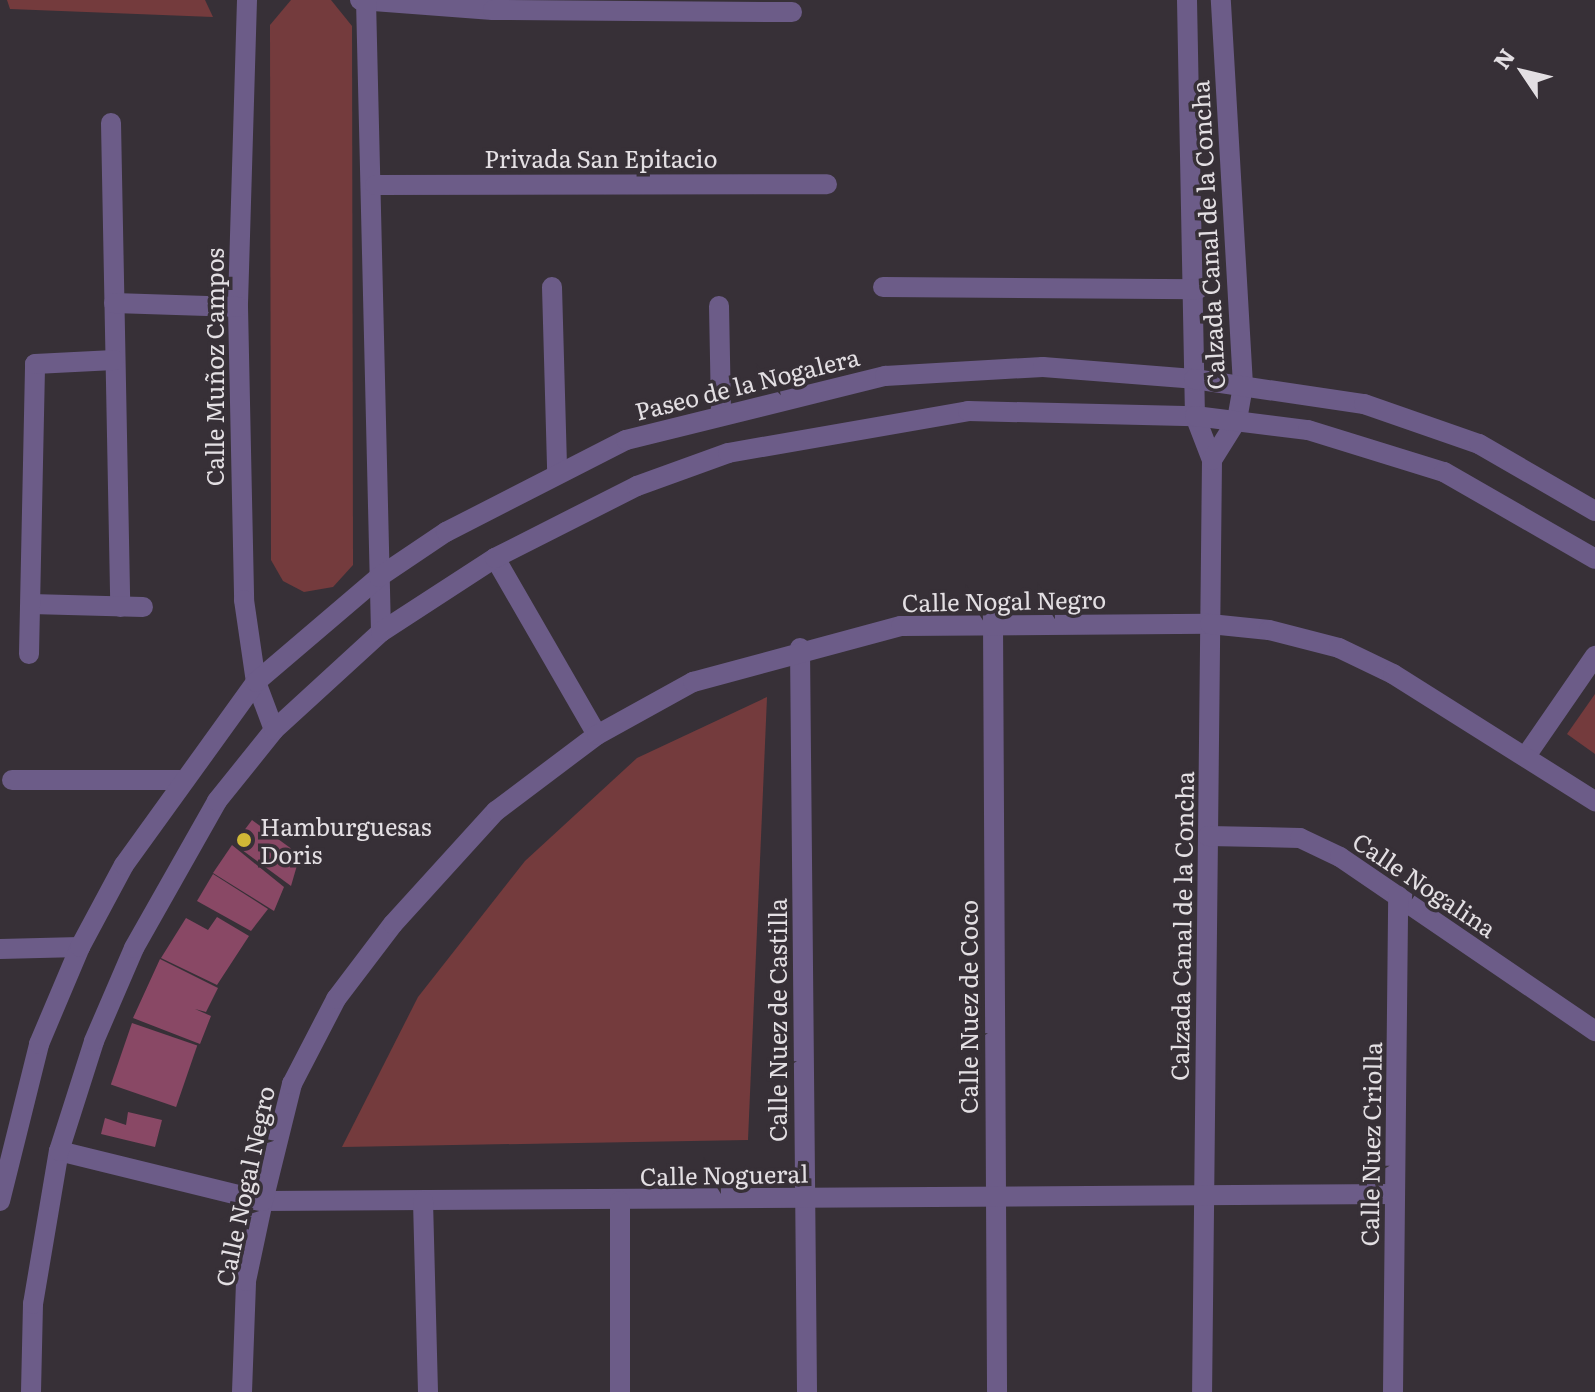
<!DOCTYPE html>
<html>
<head>
<meta charset="utf-8">
<style>
	body { margin:0 }
	#map { position:relative; width:1595px; height:1392px; overflow:hidden; background:#373037; font-family:Literata,serif }
	div>[style] { position:absolute }
	[style*='--x'] { left:calc(var(--x)*1px); top:calc(var(--y)*1px); width:calc(var(--w)*1px); rotate:calc(var(--a)*1deg) }
	.green>* { inset:0; background:#743b3d }
	.building>* { inset:0; background:#894865; transform-origin:0 0 }
	.minor>* { height:20px; margin:-10px; padding:0 10px; transform-origin:10px; border-radius:10px; background:#6c5c88 }
	.dots>* { width:22px; height:22px; translate:-50% -50%; box-sizing:border-box; border:4px solid #373037; border-radius:50% }
	span { translate:-50% -50%; white-space:nowrap; text-align:center; line-height:1.15; -webkit-text-stroke:7px #373037; paint-order:stroke }
	.street-label { font-size:24px; color:#e3dfe3 }
	.poi-label { font-size:24px; color:#e3dfe3 }
	.left { translate:0 -50%; text-align:left }
	.north { position:absolute; left:1483px; top:32px; width:80px; height:80px; -webkit-text-stroke:6px #373037; paint-order:stroke; rotate:305deg; font-size:22px; font-weight:700; line-height:32px; text-align:center; color:#e3dfe3 }
	.north::after { content:''; display:block; margin:auto; width:28px; height:36px; background:#e3dfe3; clip-path:polygon(50% 0,100% 100%,50% 72%,0 100%) }
</style>
</head>
<body>
<div id="map">
	<div class="green">
		<div style="clip-path:polygon(7px 0,205px 0,213px 17px,10px 9px)"></div>
		<div style="clip-path:polygon(291px 0,331px 0,352px 26px,353px 565px,333px 587px,304px 592px,283px 581px,271px 560px,270px 25px)"></div>
		<div style="clip-path:polygon(1595px 694px,1595px 754px,1567px 734px)"></div>
		<div style="clip-path:polygon(767px 697px,748px 1140px,342px 1147px,418px 997px,525px 861px,637px 758px)"></div>
	</div>
	<div class="building">
		<div style="clip-path:polygon(252px 820px,300px 855px,291px 886px,234px 844px)"></div>
		<div style="clip-path:polygon(232px 845px,284px 887px,274px 911px,213px 873px)"></div>
		<div style="clip-path:polygon(213px 874px,268px 909px,251px 931px,197px 901px)"></div>
		<div style="clip-path:polygon(217px 917px,249px 936px,217px 985px,161px 958px,186px 918px,208px 930px)"></div>
		<div style="clip-path:polygon(160px 959px,218px 988px,206px 1012px,195px 1009px,211px 1016px,200px 1044px,133px 1018px)"></div>
		<div style="left:132px;top:1023px;width:69px;height:65px;rotate:19deg"></div>
		<div style="clip-path:polygon(128px 1112px,162px 1120px,155px 1147px,101px 1134px,105px 1118px,126px 1125px)"></div>
	</div>
	<div class="minor">
		<div style="--x:247;--y:0;--w:307;--a:91.7"></div>
		<div style="--x:238;--y:307;--w:293;--a:88.8"></div>
		<div style="--x:244;--y:600;--w:83;--a:81.7"></div>
		<div style="--x:256;--y:682;--w:51;--a:69.4"></div>
		<div style="--x:360;--y:0;--w:133;--a:4.3"></div>
		<div style="--x:493;--y:10;--w:299;--a:0.4"></div>
		<div style="--x:366;--y:0;--w:632;--a:88.64"></div>
		<div style="--x:1187;--y:0;--w:416;--a:88.9"></div>
		<div style="--x:1195;--y:416;--w:47;--a:68.9"></div>
		<div style="--x:1212;--y:460;--w:932;--a:90.61"></div>
		<div style="--x:111;--y:123;--w:484;--a:88.9"></div>
		<div style="--x:375;--y:185;--w:452;--a:-0.1"></div>
		<div style="--x:552;--y:287;--w:184;--a:88.4"></div>
		<div style="--x:883;--y:287;--w:315;--a:0.4"></div>
		<div style="--x:114;--y:303;--w:124;--a:1.8"></div>
		<div style="--x:719;--y:306;--w:105;--a:88.9"></div>
		<div style="--x:1212;--y:460;--w:47;--a:-58"></div>
		<div style="--x:1237;--y:420;--w:36;--a:-80"></div>
		<div style="--x:1243;--y:385;--w:386;--a:-93.3"></div>
		<div style="--x:495;--y:558;--w:204;--a:60"></div>
		<div style="--x:31;--y:604;--w:112;--a:1.5"></div>
		<div style="--x:993;--y:622;--w:770;--a:89.7"></div>
		<div style="--x:800;--y:648;--w:744;--a:89.46"></div>
		<div style="--x:29;--y:654;--w:290;--a:-88.8"></div>
		<div style="--x:35;--y:364;--w:79;--a:-2.9"></div>
		<div style="--x:1528;--y:753;--w:118;--a:-55.4"></div>
		<div style="--x:12;--y:780;--w:170;--a:0"></div>
		<div style="--x:1208;--y:836;--w:92;--a:1.2"></div>
		<div style="--x:1300;--y:838;--w:44;--a:25.4"></div>
		<div style="--x:1340;--y:857;--w:309;--a:34.3"></div>
		<div style="--x:0;--y:949;--w:80;--a:-1.4"></div>
		<div style="--x:59;--y:1151;--w:210;--a:13.8"></div>
		<div style="--x:263;--y:1201;--w:1132;--a:-0.35"></div>
		<div style="--x:0;--y:1201;--w:162;--a:-76"></div>
		<div style="--x:39;--y:1044;--w:105;--a:-67.1"></div>
		<div style="--x:80;--y:947;--w:93;--a:-61.8"></div>
		<div style="--x:124;--y:865;--w:226;--a:-54.2"></div>
		<div style="--x:256;--y:682;--w:162;--a:-40.5"></div>
		<div style="--x:379;--y:577;--w:81;--a:-33.9"></div>
		<div style="--x:446;--y:532;--w:202;--a:-27.1"></div>
		<div style="--x:626;--y:440;--w:267;--a:-13.9"></div>
		<div style="--x:885;--y:376;--w:158;--a:-3.3"></div>
		<div style="--x:1043;--y:367;--w:151;--a:4.5"></div>
		<div style="--x:1194;--y:379;--w:172;--a:8.4"></div>
		<div style="--x:1364;--y:404;--w:122;--a:19.2"></div>
		<div style="--x:1479;--y:444;--w:134;--a:30"></div>
		<div style="--x:423;--y:1201;--w:191;--a:88.5"></div>
		<div style="--x:620;--y:1201;--w:191;--a:90"></div>
		<div style="--x:31;--y:1392;--w:88;--a:-88.7"></div>
		<div style="--x:33;--y:1304;--w:155;--a:-80.4"></div>
		<div style="--x:59;--y:1151;--w:115;--a:-72.3"></div>
		<div style="--x:94;--y:1041;--w:101;--a:-66.7"></div>
		<div style="--x:134;--y:948;--w:169;--a:-60.5"></div>
		<div style="--x:217;--y:801;--w:91;--a:-51.2"></div>
		<div style="--x:274;--y:730;--w:145;--a:-42.5"></div>
		<div style="--x:381;--y:632;--w:136;--a:-33"></div>
		<div style="--x:495;--y:558;--w:159;--a:-26.9"></div>
		<div style="--x:637;--y:486;--w:97;--a:-19.9"></div>
		<div style="--x:728;--y:453;--w:244;--a:-9.9"></div>
		<div style="--x:968;--y:411;--w:227;--a:1.3"></div>
		<div style="--x:1195;--y:416;--w:114;--a:7.1"></div>
		<div style="--x:1308;--y:430;--w:142;--a:17.2"></div>
		<div style="--x:1444;--y:472;--w:174;--a:29.9"></div>
		<div style="--x:242;--y:1392;--w:111;--a:-87.9"></div>
		<div style="--x:246;--y:1281;--w:82;--a:-78"></div>
		<div style="--x:263;--y:1201;--w:121;--a:-76.1"></div>
		<div style="--x:292;--y:1084;--w:96;--a:-62.6"></div>
		<div style="--x:336;--y:999;--w:94;--a:-52.8"></div>
		<div style="--x:393;--y:924;--w:153;--a:-47.7"></div>
		<div style="--x:496;--y:811;--w:126;--a:-37"></div>
		<div style="--x:597;--y:735;--w:110;--a:-28.9"></div>
		<div style="--x:693;--y:682;--w:215;--a:-15.1"></div>
		<div style="--x:901;--y:626;--w:309;--a:-0.4"></div>
		<div style="--x:1210;--y:624;--w:59;--a:5.8"></div>
		<div style="--x:1269;--y:630;--w:72;--a:14.4"></div>
		<div style="--x:1339;--y:648;--w:60;--a:25.7"></div>
		<div style="--x:1393;--y:674;--w:239;--a:32.2"></div>
		<div style="--x:1393;--y:1392;--w:496;--a:-89.4"></div>
	</div>
	<div class="dots">
		<div style="left:244px;top:840px;background:#d0b836"></div>
	</div>
	<div class="street-label">
		<span style="left:601px;top:158px">Privada San Epitacio</span>
		<span style="left:1207px;top:235px;rotate:-93deg">Calzada Canal de la Concha</span>
		<span style="left:214px;top:367px;rotate:-90deg">Calle Muñoz Campos</span>
		<span style="left:747px;top:383px;rotate:-14deg">Paseo de la Nogalera</span>
		<span style="left:1004px;top:600px;rotate:-1deg">Calle Nogal Negro</span>
		<span style="left:1425px;top:884px;rotate:34deg">Calle Nogalina</span>
		<span style="left:1181px;top:926px;rotate:-89deg">Calzada Canal de la Concha</span>
		<span style="left:968px;top:1007px;rotate:-90deg">Calle Nuez de Coco</span>
		<span style="left:777px;top:1020px;rotate:-90deg">Calle Nuez de Castilla</span>
		<span style="left:1370px;top:1144px;rotate:-89deg">Calle Nuez Criolla</span>
		<span style="left:724px;top:1174px;rotate:-1deg">Calle Nogueral</span>
		<span style="left:244px;top:1186px;rotate:-78deg">Calle Nogal Negro</span>
	</div>
	<div class="poi-label">
		<span class="left" style="left:260px;top:840px">Hamburguesas<br>Doris</span>
	</div>
	<div class="north">N</div>
</div>
</body>
</html>
